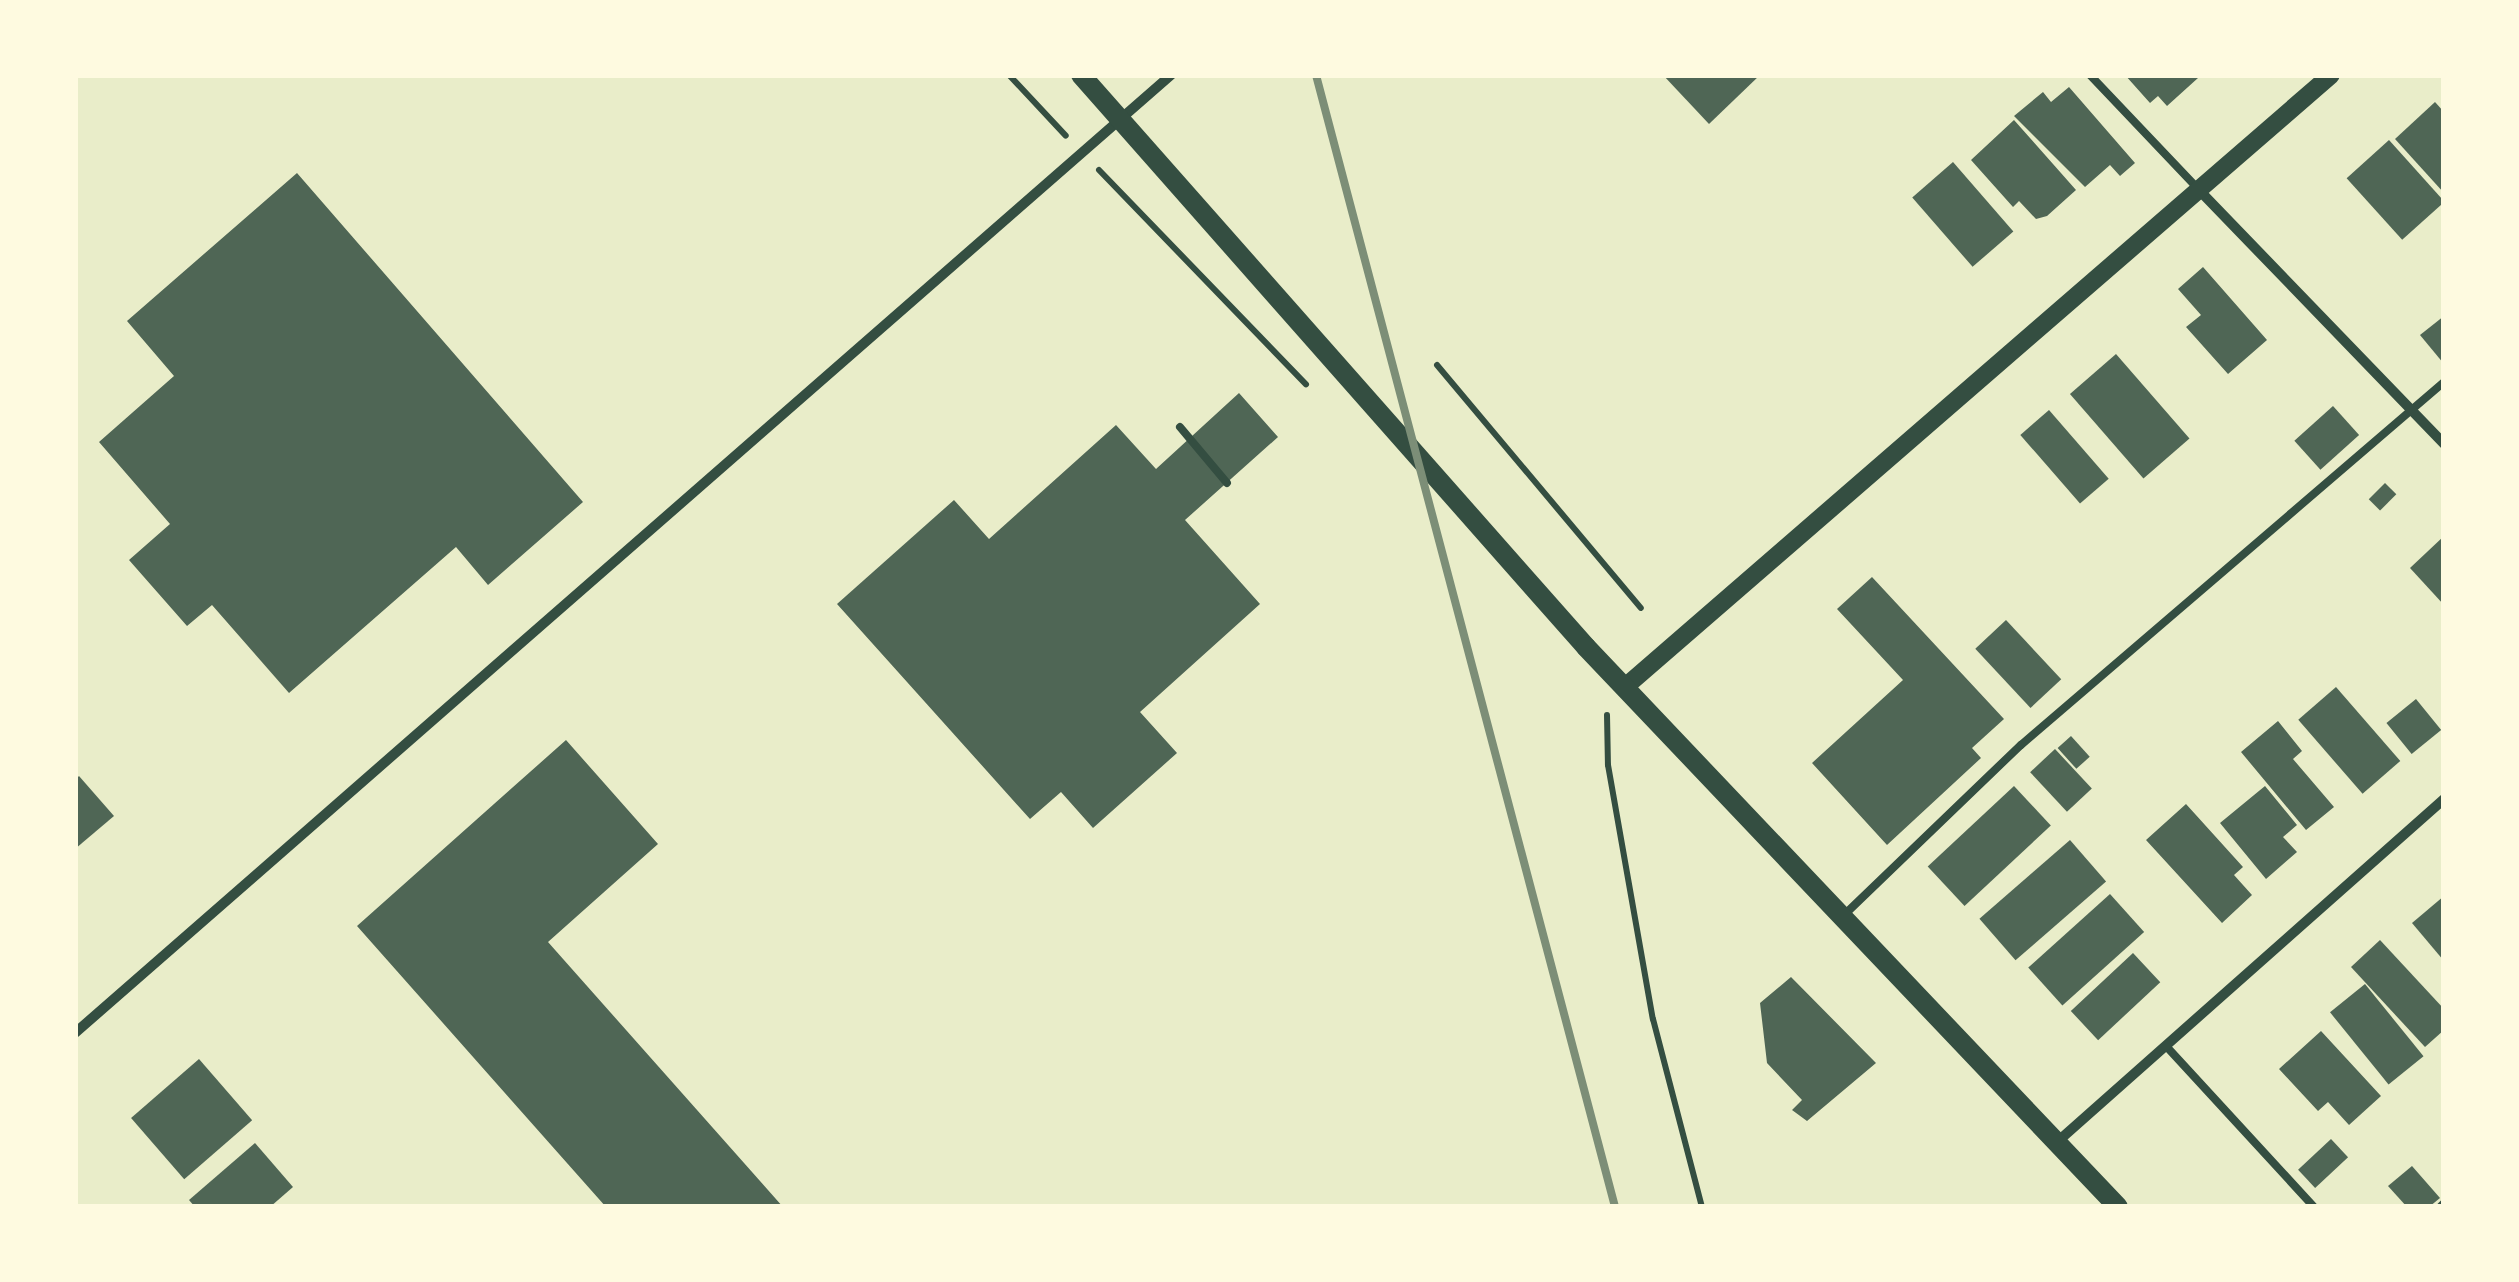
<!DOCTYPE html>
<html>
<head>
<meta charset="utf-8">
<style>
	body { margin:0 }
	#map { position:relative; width:2519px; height:1282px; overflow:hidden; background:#e9edc9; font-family:"Libre Baskerville",serif }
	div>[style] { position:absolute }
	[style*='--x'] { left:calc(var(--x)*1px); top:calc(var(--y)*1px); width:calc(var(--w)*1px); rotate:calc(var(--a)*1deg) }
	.building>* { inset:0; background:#4f6655; transform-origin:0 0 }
	.path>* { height:6px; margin:-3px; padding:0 3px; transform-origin:3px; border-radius:3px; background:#344e41 }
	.service>* { height:8px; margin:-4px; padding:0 4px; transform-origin:4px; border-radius:4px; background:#344e41 }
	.minor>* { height:10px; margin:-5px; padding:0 5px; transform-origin:5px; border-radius:5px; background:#344e41 }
	.tertiary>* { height:18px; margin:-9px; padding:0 9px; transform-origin:9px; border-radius:9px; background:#344e41 }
	.secondary>* { height:20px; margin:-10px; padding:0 10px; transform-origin:10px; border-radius:10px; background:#344e41 }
	.rail>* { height:8px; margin:-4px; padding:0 4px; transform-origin:4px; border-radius:4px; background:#7c8e77 }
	span { translate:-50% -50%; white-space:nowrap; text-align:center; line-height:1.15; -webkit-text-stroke:10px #fefae0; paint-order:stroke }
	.frame { position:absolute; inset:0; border:78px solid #fefae0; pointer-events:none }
</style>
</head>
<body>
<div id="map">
	<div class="building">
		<div style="clip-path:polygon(1663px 75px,1760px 75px,1709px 124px)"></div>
		<div style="clip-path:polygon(2125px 75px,2195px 75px,2198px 78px,2167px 106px,2158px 96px,2150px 103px)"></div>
		<div style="clip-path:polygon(2069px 87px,2135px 163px,2120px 176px,2110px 165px,2085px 187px,2014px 116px,2043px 92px,2051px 102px)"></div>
		<div style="clip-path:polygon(2435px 102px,2444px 112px,2444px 193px,2395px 139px)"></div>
		<div style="clip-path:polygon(2014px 120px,2076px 190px,2047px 216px,2036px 219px,2019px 201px,2013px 207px,1971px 160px)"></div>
		<div style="left:2389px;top:140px;width:83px;height:57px;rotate:48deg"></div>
		<div style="left:1953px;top:162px;width:92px;height:54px;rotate:49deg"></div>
		<div style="clip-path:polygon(297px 173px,583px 502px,488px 585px,456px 547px,289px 693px,212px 605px,187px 626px,129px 560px,170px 524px,99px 442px,174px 376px,127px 321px)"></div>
		<div style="clip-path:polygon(2203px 267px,2267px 340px,2228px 374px,2186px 327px,2201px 315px,2178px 289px)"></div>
		<div style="clip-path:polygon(2444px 316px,2444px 364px,2420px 335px)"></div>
		<div style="left:2116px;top:354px;width:112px;height:61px;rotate:49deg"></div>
		<div style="clip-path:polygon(1239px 393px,1278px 437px,1185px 520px,1260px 604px,1140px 712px,1177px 753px,1093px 828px,1061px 792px,1030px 819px,837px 604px,954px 500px,989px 539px,1116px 425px,1156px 469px)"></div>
		<div style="left:2333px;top:406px;width:39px;height:52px;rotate:48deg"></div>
		<div style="left:2049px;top:410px;width:91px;height:38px;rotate:49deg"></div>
		<div style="left:2385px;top:483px;width:16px;height:23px;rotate:45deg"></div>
		<div style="clip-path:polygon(2444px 536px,2444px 605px,2410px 568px)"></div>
		<div style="clip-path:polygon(1872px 577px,2004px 719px,1972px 748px,1981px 758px,1887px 845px,1812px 763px,1903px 680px,1837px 609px)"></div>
		<div style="left:2006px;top:620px;width:81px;height:42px;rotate:47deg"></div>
		<div style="left:2336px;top:687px;width:98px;height:50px;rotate:49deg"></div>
		<div style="left:2416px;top:699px;width:40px;height:38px;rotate:51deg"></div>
		<div style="clip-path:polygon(2278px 721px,2302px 751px,2293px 759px,2334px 807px,2306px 830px,2241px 752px)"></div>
		<div style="left:2071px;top:736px;width:28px;height:18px;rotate:48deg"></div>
		<div style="clip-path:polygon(566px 740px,658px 844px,548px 942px,783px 1207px,606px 1207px,357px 926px)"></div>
		<div style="left:2055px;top:749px;width:54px;height:34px;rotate:47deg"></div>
		<div style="clip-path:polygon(79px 776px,114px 816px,75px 849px,75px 780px)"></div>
		<div style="left:2014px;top:786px;width:54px;height:118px;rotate:47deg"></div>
		<div style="clip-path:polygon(2265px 786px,2297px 825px,2283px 837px,2297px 852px,2266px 879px,2220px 823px)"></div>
		<div style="clip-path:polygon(2186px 804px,2243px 867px,2234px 875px,2252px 895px,2222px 923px,2146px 840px)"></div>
		<div style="left:2070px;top:840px;width:55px;height:120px;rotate:49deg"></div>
		<div style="left:2110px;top:894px;width:51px;height:110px;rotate:48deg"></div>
		<div style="clip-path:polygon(2444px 896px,2444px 961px,2412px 923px)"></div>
		<div style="clip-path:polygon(2380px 940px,2444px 1009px,2444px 1030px,2425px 1047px,2351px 967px)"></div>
		<div style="left:2133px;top:953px;width:40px;height:85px;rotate:47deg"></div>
		<div style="clip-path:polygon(1791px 977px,1876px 1063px,1807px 1121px,1792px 1110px,1802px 1100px,1767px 1063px,1760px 1003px)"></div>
		<div style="left:2365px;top:984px;width:93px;height:45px;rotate:51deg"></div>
		<div style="clip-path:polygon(2321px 1031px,2381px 1096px,2349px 1125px,2328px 1102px,2318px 1111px,2279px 1069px)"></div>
		<div style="left:199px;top:1059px;width:81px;height:90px;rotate:49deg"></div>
		<div style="left:2331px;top:1139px;width:25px;height:45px;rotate:47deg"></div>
		<div style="clip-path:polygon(255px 1143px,293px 1187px,270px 1207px,195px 1207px,189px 1200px)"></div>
		<div style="clip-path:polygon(2412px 1166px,2440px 1198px,2429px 1207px,2407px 1207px,2388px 1186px)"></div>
	</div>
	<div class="path">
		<div style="--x:1009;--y:75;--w:83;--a:46.9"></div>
		<div style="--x:1099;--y:170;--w:298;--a:46"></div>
		<div style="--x:1437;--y:365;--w:317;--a:50"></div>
		<div style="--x:1607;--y:715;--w:50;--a:88.9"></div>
		<div style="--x:1608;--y:765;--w:258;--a:80"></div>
		<div style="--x:1653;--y:1019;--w:194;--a:75.4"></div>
	</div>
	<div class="service">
		<div style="--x:2090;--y:75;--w:158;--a:46.5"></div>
		<div style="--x:1180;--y:427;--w:73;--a:50"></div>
		<div style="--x:1842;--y:917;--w:248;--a:-43.9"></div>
		<div style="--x:2021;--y:745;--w:557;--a:-40.63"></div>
		<div style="--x:2166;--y:1046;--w:219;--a:47.4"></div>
		<div style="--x:2440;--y:1207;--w:6;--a:-45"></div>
	</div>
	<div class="minor">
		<div style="--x:2199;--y:190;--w:353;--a:46"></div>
		<div style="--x:75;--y:1033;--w:1456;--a:-41.16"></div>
		<div style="--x:2056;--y:1143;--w:519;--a:-41.56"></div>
	</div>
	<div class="tertiary">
		<div style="--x:1625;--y:687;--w:934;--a:-40.92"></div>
	</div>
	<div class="secondary">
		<div style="--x:1081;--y:75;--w:763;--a:48.56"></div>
		<div style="--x:1586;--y:647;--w:772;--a:46.47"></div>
	</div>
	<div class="rail">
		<div style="--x:1316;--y:75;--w:1171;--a:75.2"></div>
	</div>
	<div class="frame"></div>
</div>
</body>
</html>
